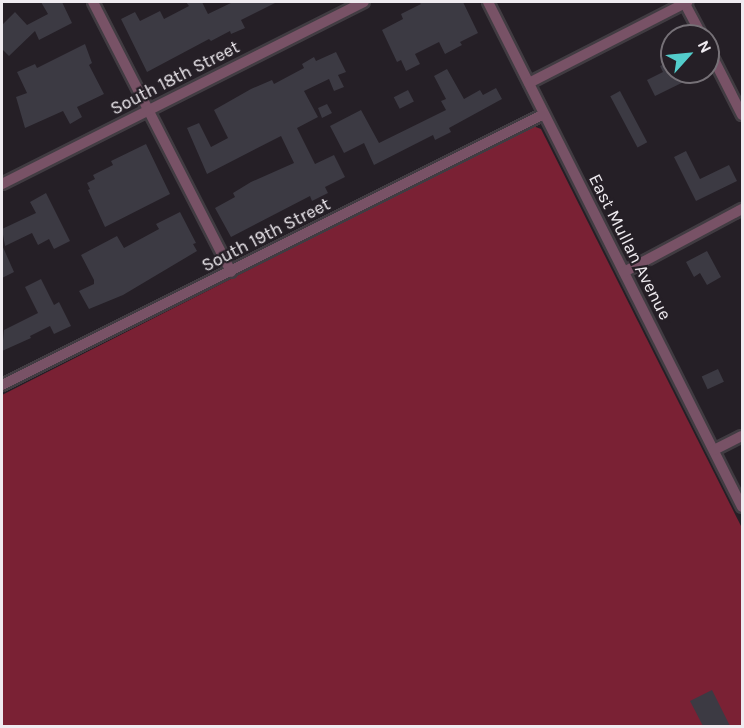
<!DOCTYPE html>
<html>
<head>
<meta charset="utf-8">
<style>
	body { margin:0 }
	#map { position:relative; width:744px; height:728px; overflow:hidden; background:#251f26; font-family:Karla,sans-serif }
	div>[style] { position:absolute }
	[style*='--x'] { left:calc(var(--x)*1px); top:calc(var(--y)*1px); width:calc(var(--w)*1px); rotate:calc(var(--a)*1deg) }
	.green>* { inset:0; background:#7a2134 }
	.building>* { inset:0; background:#3c3a43; transform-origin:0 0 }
	.roads { filter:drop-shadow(2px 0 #413c42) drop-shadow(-2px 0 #413c42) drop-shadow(0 2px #413c42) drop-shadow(0 -2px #413c42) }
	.street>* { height:10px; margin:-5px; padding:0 5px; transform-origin:5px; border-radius:5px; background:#785266 }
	span { translate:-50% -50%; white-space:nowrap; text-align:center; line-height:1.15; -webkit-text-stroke:4.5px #251f26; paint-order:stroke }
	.street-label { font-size:18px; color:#efebf0 }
	.frame { position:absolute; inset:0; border:3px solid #efebf0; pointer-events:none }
	.north { position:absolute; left:660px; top:24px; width:60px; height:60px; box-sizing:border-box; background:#251f26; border:2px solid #767177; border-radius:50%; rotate:63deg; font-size:16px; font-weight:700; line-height:24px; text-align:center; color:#efebf0 }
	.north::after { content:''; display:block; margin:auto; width:21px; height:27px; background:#53cdcb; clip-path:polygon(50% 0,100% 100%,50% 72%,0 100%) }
</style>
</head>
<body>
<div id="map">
	<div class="green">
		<div style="clip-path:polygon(533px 126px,541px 129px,742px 528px,742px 726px,2px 726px,2px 395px)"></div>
	</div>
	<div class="building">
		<div style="clip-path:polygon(41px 2px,62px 2px,72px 23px,39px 40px,35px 31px,9px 56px,2px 49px,2px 25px,15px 12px,27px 25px,48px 14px)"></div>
		<div style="clip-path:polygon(186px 2px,202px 2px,208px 14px,233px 2px,277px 2px,241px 20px,245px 28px,231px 34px,230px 31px,211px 41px,209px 39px,147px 72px,121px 19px,135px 12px,140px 21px,160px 11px,164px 19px,189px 6px)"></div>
		<div style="clip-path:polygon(419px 2px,463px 2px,478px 33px,460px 42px,462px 45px,445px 54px,439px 42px,415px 54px,420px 64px,406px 71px,401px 60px,397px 62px,382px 30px,403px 19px,401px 14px,421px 4px)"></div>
		<div style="clip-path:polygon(85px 44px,92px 63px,89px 65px,104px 94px,77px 107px,82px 117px,70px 124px,63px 111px,25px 128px,16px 97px,27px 93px,17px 72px,35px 64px,37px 68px)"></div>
		<div style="clip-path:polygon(336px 52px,346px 72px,338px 75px,344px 87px,334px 91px,329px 79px,304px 91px,318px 117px,297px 128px,315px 164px,334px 155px,345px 177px,325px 187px,328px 193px,312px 201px,310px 196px,231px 237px,215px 208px,235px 197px,233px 193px,251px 182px,294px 163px,281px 136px,207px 174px,187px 128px,199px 123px,211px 147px,228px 138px,214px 110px,251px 89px,272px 80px,274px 84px,304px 68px,302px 64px,314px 57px,316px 61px)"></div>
		<div style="clip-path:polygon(672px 60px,672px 72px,704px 72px,655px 96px,647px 80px,663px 72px,660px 66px)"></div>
		<div style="clip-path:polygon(447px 69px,464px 99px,480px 90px,483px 95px,496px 88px,502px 99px,449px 128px,451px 132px,435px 140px,433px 135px,374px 165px,364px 143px,344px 153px,330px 126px,361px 110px,379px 143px,446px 110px,441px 101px,446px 99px,434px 76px)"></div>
		<div style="left:408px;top:90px;width:13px;height:16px;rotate:63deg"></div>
		<div style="left:620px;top:91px;width:58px;height:11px;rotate:62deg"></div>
		<div style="clip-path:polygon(327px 104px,332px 113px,322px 118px,318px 108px)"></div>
		<div style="clip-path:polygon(146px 144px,170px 194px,105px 227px,88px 190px,90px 189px,87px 183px,95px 179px,93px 175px,113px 165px,111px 161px)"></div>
		<div style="clip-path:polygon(686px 151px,700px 179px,729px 165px,737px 181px,696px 201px,674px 157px)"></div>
		<div style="clip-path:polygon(46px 193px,70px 241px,54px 249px,49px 239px,38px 245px,32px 233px,5px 246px,2px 229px,36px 213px,30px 202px)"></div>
		<div style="clip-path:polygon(180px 212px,196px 243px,193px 244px,197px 251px,123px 295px,89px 309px,79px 291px,94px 284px,94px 280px,81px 255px,117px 236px,124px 248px,159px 229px,156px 224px)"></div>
		<div style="clip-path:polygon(2px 245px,14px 272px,2px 278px)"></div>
		<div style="clip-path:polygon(707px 251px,721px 277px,707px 285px,700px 273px,694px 277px,686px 262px)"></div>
		<div style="clip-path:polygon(41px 279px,54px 305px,59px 302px,71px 326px,54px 334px,50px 326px,30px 336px,31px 338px,2px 351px,4px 330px,38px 313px,25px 287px)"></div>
		<div style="left:718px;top:369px;width:14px;height:18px;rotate:65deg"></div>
		<div style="clip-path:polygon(712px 690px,730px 726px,703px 726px,690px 701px)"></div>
	</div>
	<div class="roads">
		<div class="street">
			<div style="--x:93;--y:2;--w:303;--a:62.9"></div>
			<div style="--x:488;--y:2;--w:565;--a:63.3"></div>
			<div style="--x:684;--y:2;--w:38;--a:62"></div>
			<div style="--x:708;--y:48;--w:75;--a:63.1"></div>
			<div style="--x:529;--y:83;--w:178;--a:-27.1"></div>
			<div style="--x:2;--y:184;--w:405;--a:-26.7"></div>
			<div style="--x:624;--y:272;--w:134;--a:-28.1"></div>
			<div style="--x:2;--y:385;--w:606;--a:-26.57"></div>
			<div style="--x:714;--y:450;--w:31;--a:-27"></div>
		</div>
	</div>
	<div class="street-label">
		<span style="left:175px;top:78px;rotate:-27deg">South 18th Street</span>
		<span style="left:266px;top:235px;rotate:-27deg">South 19th Street</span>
		<span style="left:630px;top:247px;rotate:63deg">East Mullan Avenue</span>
	</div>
	<div class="frame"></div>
	<div class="north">N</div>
</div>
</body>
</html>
